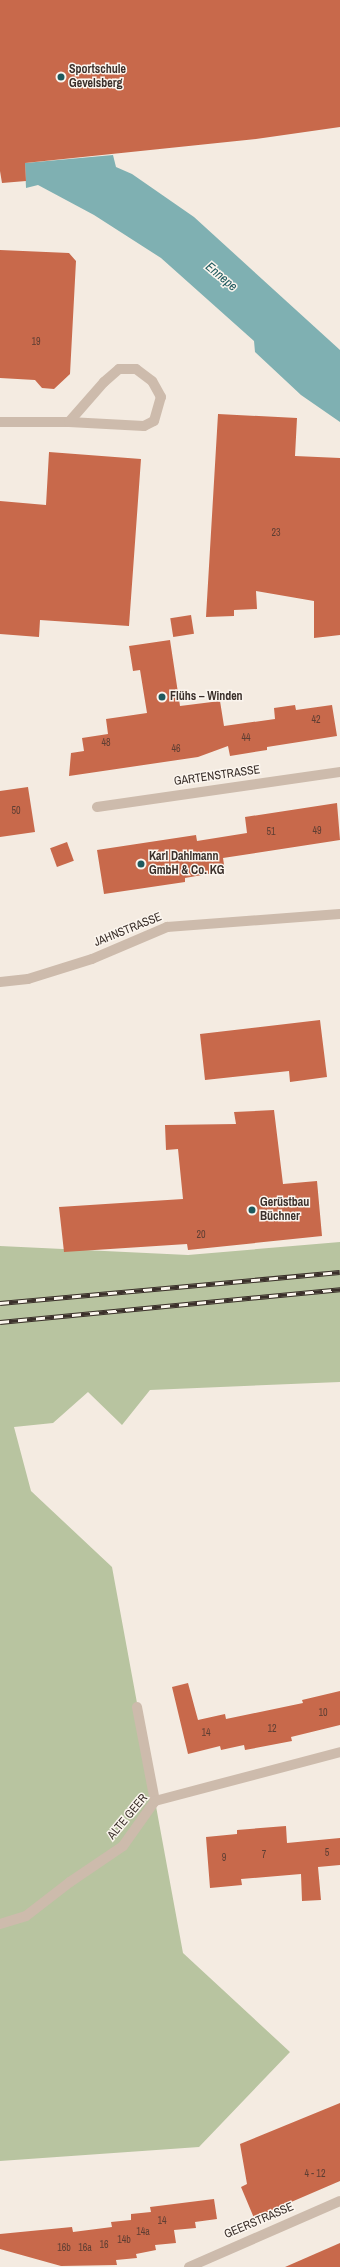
<!DOCTYPE html>
<html>
<head>
<meta charset="utf-8">
<style>
	body { margin:0 }
	#map { position:relative; width:340px; height:2267px; overflow:hidden; background:#f4ebe1; font-family:"Archivo Narrow",sans-serif }
	div>[style] { position:absolute }
	[style*='--x'] { left:calc(var(--x)*1px); top:calc(var(--y)*1px); width:calc(var(--w)*1px); rotate:calc(var(--a)*1deg) }
	.green>* { inset:0; background:#b8c4a0 }
	.water>* { inset:0; background:#7fb0b2 }
	.building>* { inset:0; background:#c8694b; transform-origin:0 0 }
	.minor>* { height:10px; margin:-5px; padding:0 5px; transform-origin:5px; border-radius:5px; background:#cdbbac }
	.rail>* { height:4.5px; margin-top:-2.25px; transform-origin:0; background:repeating-linear-gradient(90deg,#fbf5ee 0 9px,#3b302b 0 18px); box-sizing:border-box; border-block:1px solid #3b302b }
	.dots>* { width:11px; height:11px; translate:-50% -50%; box-sizing:border-box; border:2px solid #fbf5ee; border-radius:50% }
	span { translate:-50% -50%; white-space:nowrap; text-align:center; line-height:1.15; -webkit-text-stroke:3px #fbf5ee; paint-order:stroke }
	.number-label { font-size:10px; color:#5e3e33 }
	.number-label span { -webkit-text-stroke-width:0 }
	.poi-label { font-size:12px; color:#3b302b; font-weight:700 }
	.left { translate:0 -50%; text-align:left }
	.street-label { font-size:12px; color:#3b302b }
	.water-label { font-size:13px; color:#1f5a5e; font-style:italic }
</style>
</head>
<body>
<div id="map">
	<div class="green">
		<div style="clip-path:polygon(340px 1242px,340px 1382px,150px 1390px,122px 1425px,88px 1392px,53px 1423px,14px 1427px,31px 1491px,112px 1567px,183px 1953px,290px 2052px,199px 2147px,0 2161px,0 1246px,188px 1255px)"></div>
	</div>
	<div class="water">
		<div style="clip-path:polygon(113px 155px,116px 167px,132px 174px,194px 217px,340px 350px,340px 422px,301px 395px,255px 352px,254px 341px,161px 258px,94px 215px,38px 185px,26px 188px,25px 163px)"></div>
	</div>
	<div class="building">
		<div style="clip-path:polygon(0 0,340px 0,340px 127px,256px 139px,25px 163px,26px 181px,2px 183px,0 171px)"></div>
		<div style="clip-path:polygon(0 250px,69px 253px,76px 261px,70px 374px,54px 389px,42px 388px,35px 380px,0 378px)"></div>
		<div style="clip-path:polygon(218px 414px,297px 418px,295px 456px,340px 458px,340px 635px,314px 638px,314px 601px,256px 591px,257px 609px,234px 610px,234px 616px,206px 617px)"></div>
		<div style="clip-path:polygon(49px 452px,141px 459px,129px 626px,40px 620px,39px 637px,0 634px,0 501px,46px 505px)"></div>
		<div style="left:191px;top:615px;width:19px;height:21px;rotate:81deg"></div>
		<div style="clip-path:polygon(170px 640px,180px 706px,220px 701px,224px 726px,275px 719px,274px 708px,295px 705px,296px 710px,332px 705px,337px 736px,267px 747px,267px 750px,230px 756px,228px 746px,198px 757px,69px 776px,71px 753px,84px 751px,82px 738px,108px 734px,106px 719px,147px 713px,140px 670px,133px 671px,129px 646px)"></div>
		<div style="clip-path:polygon(28px 787px,35px 832px,0 837px,0 791px)"></div>
		<div style="clip-path:polygon(337px 803px,340px 840px,223px 858px,225px 871px,185px 878px,185px 882px,104px 894px,97px 850px,196px 835px,197px 841px,247px 833px,245px 817px)"></div>
		<div style="left:67px;top:842px;width:20px;height:18px;rotate:70deg"></div>
		<div style="clip-path:polygon(320px 1020px,327px 1077px,290px 1082px,289px 1071px,205px 1080px,200px 1034px)"></div>
		<div style="clip-path:polygon(274px 1110px,283px 1184px,317px 1181px,322px 1236px,188px 1250px,187px 1244px,64px 1252px,59px 1207px,183px 1199px,178px 1149px,166px 1150px,165px 1125px,236px 1124px,234px 1112px)"></div>
		<div style="clip-path:polygon(188px 1683px,198px 1720px,225px 1714px,226px 1719px,303px 1703px,302px 1700px,340px 1691px,340px 1725px,291px 1737px,292px 1741px,245px 1750px,244px 1745px,221px 1750px,220px 1746px,188px 1754px,172px 1687px)"></div>
		<div style="clip-path:polygon(286px 1826px,287px 1843px,340px 1838px,340px 1865px,318px 1867px,321px 1900px,302px 1901px,301px 1874px,241px 1879px,242px 1885px,210px 1888px,206px 1837px,237px 1834px,237px 1830px)"></div>
		<div style="clip-path:polygon(340px 2103px,340px 2181px,254px 2218px,241px 2187px,247px 2184px,240px 2144px)"></div>
		<div style="clip-path:polygon(214px 2199px,217px 2219px,195px 2222px,196px 2228px,174px 2230px,176px 2243px,155px 2245px,156px 2250px,136px 2254px,137px 2258px,116px 2260px,117px 2265px,61px 2266px,0 2249px,0 2234px,72px 2227px,73px 2232px,112px 2227px,111px 2222px,131px 2220px,131px 2214px,151px 2212px,150px 2207px)"></div>
		<div style="clip-path:polygon(340px 2243px,340px 2267px,285px 2267px)"></div>
	</div>
	<div class="minor">
		<div style="--x:0;--y:422;--w:69;--a:0"></div>
		<div style="--x:69;--y:422;--w:75;--a:3.1"></div>
		<div style="--x:144;--y:426;--w:11;--a:-27"></div>
		<div style="--x:154;--y:421;--w:25;--a:-74"></div>
		<div style="--x:161;--y:397;--w:18;--a:-119"></div>
		<div style="--x:152;--y:381;--w:20;--a:-143"></div>
		<div style="--x:136;--y:369;--w:17;--a:180"></div>
		<div style="--x:119;--y:369;--w:20;--a:139"></div>
		<div style="--x:104;--y:382;--w:53;--a:131.2"></div>
		<div style="--x:97;--y:807;--w:246;--a:-8.2"></div>
		<div style="--x:0;--y:982;--w:28;--a:-6"></div>
		<div style="--x:28;--y:979;--w:67;--a:-17.4"></div>
		<div style="--x:92;--y:959;--w:82;--a:-23.1"></div>
		<div style="--x:167;--y:927;--w:173;--a:-4.3"></div>
		<div style="--x:137;--y:1707;--w:96;--a:79.2"></div>
		<div style="--x:0;--y:1924;--w:27;--a:-17"></div>
		<div style="--x:26;--y:1916;--w:56;--a:-37.7"></div>
		<div style="--x:70;--y:1882;--w:64;--a:-34.2"></div>
		<div style="--x:123;--y:1846;--w:55;--a:-54.6"></div>
		<div style="--x:155;--y:1801;--w:191;--a:-14.8"></div>
		<div style="--x:189;--y:2267;--w:165;--a:-23.6"></div>
	</div>
	<div class="rail">
		<div style="--x:0;--y:1303;--w:341;--a:-5.2"></div>
		<div style="--x:0;--y:1322;--w:342;--a:-5.5"></div>
	</div>
	<div class="dots">
		<div style="left:61px;top:77px;background:#1f5a5e"></div>
		<div style="left:162px;top:697px;background:#1f5a5e"></div>
		<div style="left:141px;top:864px;background:#1f5a5e"></div>
		<div style="left:252px;top:1210px;background:#1f5a5e"></div>
	</div>
	<div class="number-label">
		<span style="left:36px;top:342px">19</span>
		<span style="left:276px;top:533px">23</span>
		<span style="left:316px;top:720px">42</span>
		<span style="left:246px;top:738px">44</span>
		<span style="left:106px;top:743px">48</span>
		<span style="left:176px;top:749px">46</span>
		<span style="left:16px;top:811px">50</span>
		<span style="left:317px;top:831px">49</span>
		<span style="left:271px;top:832px">51</span>
		<span style="left:201px;top:1235px">20</span>
		<span style="left:323px;top:1713px">10</span>
		<span style="left:272px;top:1729px">12</span>
		<span style="left:206px;top:1733px">14</span>
		<span style="left:327px;top:1853px">5</span>
		<span style="left:264px;top:1855px">7</span>
		<span style="left:224px;top:1858px">9</span>
		<span style="left:315px;top:2174px">4 - 12</span>
		<span style="left:162px;top:2221px">14</span>
		<span style="left:143px;top:2232px">14a</span>
		<span style="left:124px;top:2240px">14b</span>
		<span style="left:104px;top:2245px">16</span>
		<span style="left:64px;top:2248px">16b</span>
		<span style="left:85px;top:2248px">16a</span>
	</div>
	<div class="poi-label">
		<span class="left" style="left:69px;top:77px">Sportschule<br>Gevelsberg</span>
		<span class="left" style="left:170px;top:697px">Flühs – Winden</span>
		<span class="left" style="left:149px;top:864px">Karl Dahlmann<br>GmbH &amp; Co. KG</span>
		<span class="left" style="left:260px;top:1210px">Gerüstbau<br>Büchner</span>
	</div>
	<div class="street-label">
		<span style="left:217px;top:776px;rotate:-8deg">GARTENSTRASSE</span>
		<span style="left:128px;top:930px;rotate:-22deg">JAHNSTRASSE</span>
		<span style="left:128px;top:1817px;rotate:-50deg">ALTE GEER</span>
		<span style="left:259px;top:2221px;rotate:-23deg">GEERSTRASSE</span>
	</div>
	<div class="water-label">
		<span style="left:221px;top:277px;rotate:40deg">Ennepe</span>
	</div>
</div>
</body>
</html>
